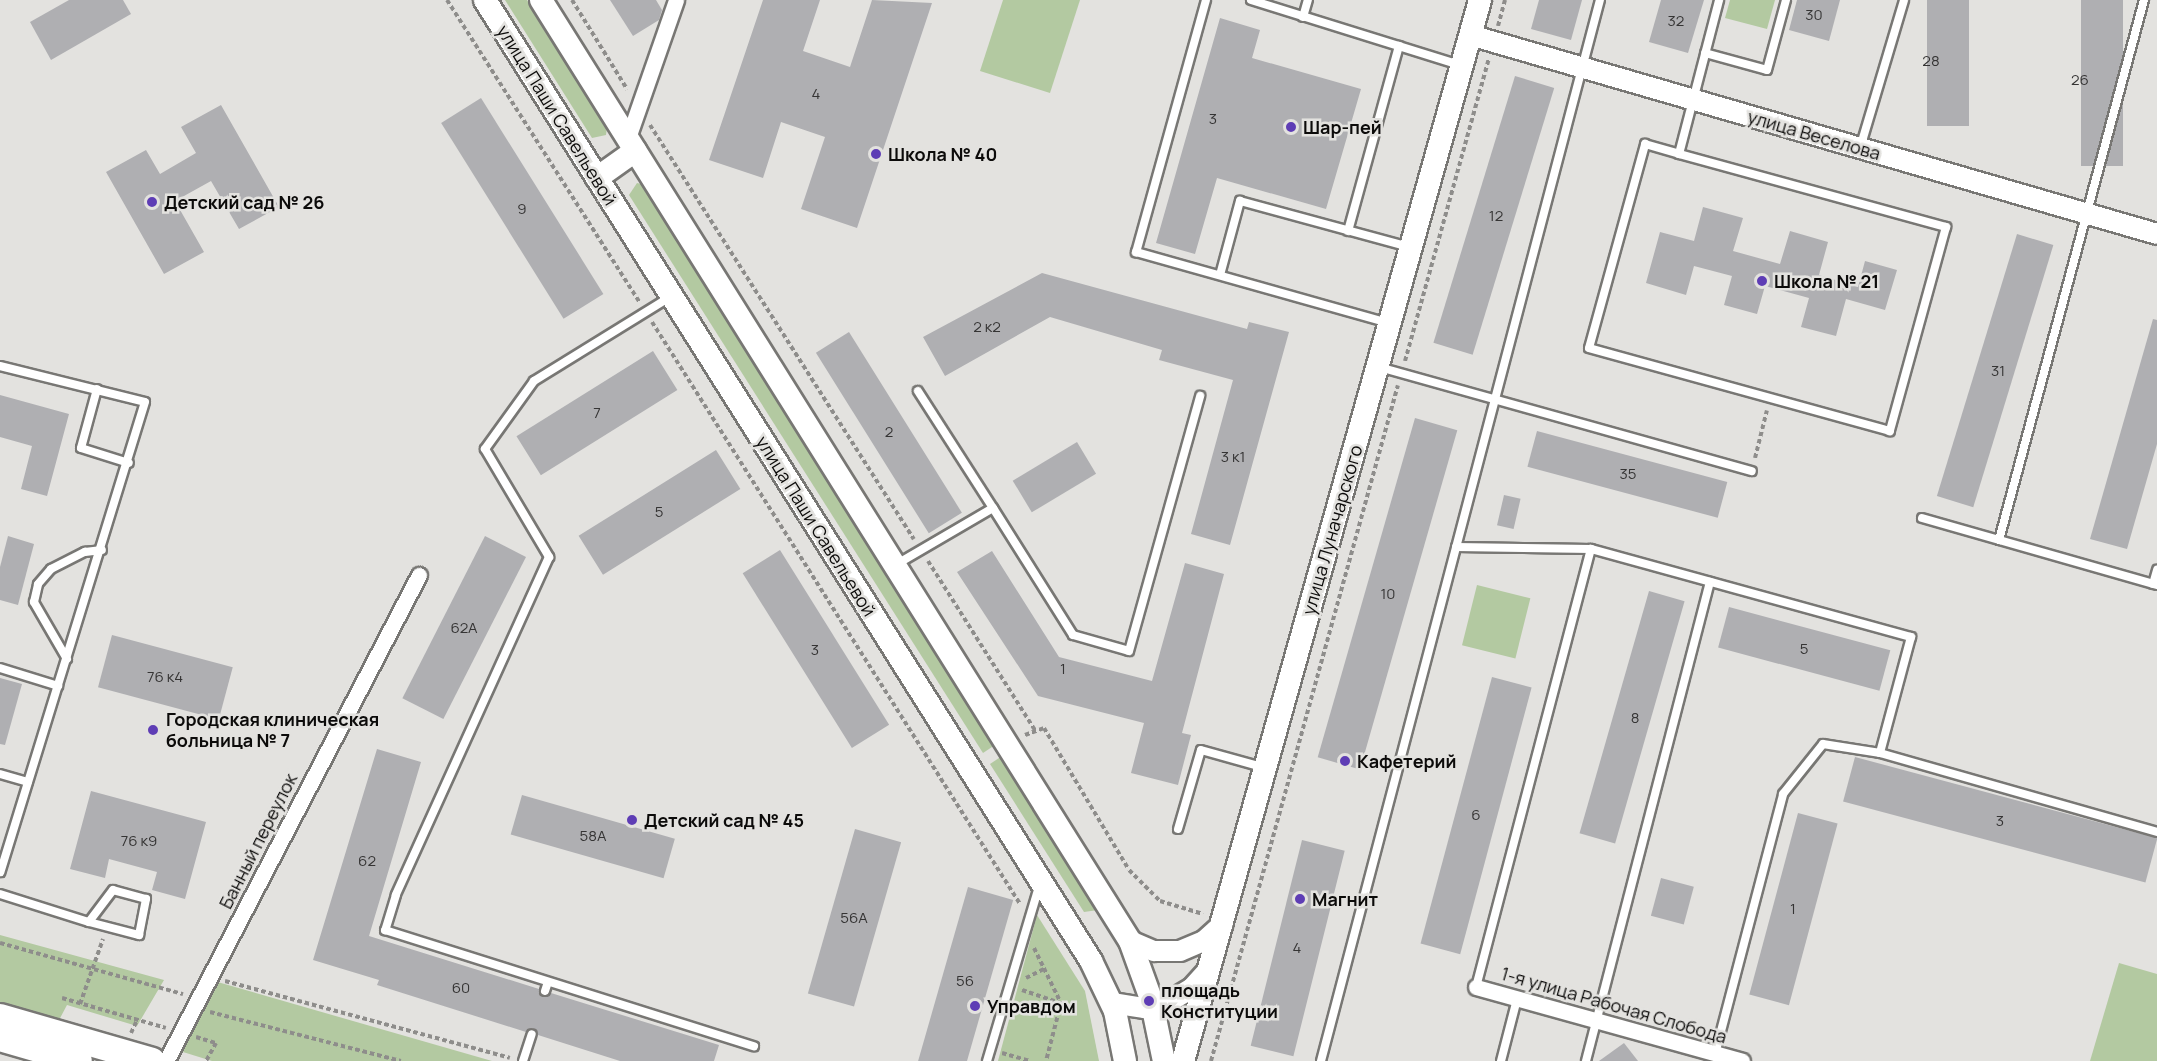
<!DOCTYPE html>
<html>
<head>
<meta charset="utf-8">
<style>
	body { margin:0 }
	#map { position:relative; width:2157px; height:1061px; overflow:hidden; background:#e3e2df; font-family:Manrope,sans-serif }
	div>[style] { position:absolute }
	[style*='--x'] { left:calc(var(--x)*1px); top:calc(var(--y)*1px); width:calc(var(--w)*1px); rotate:calc(var(--a)*1deg) }
	.green>* { inset:0; background:#b3c9a1; transform-origin:0 0 }
	.building>* { inset:0; background:#afafb2; transform-origin:0 0 }
	.path>* { height:4px; margin-top:-2px; transform-origin:0; background:repeating-linear-gradient(90deg,#8e8d8b 0 4.5px,transparent 0 7.5px) }
	.roads { filter:drop-shadow(2px 0 #787774) drop-shadow(-2px 0 #787774) drop-shadow(0 2px #787774) drop-shadow(0 -2px #787774) }
	.service>* { height:8px; margin:-4px; padding:0 4px; transform-origin:4px; border-radius:4px; background:#fff }
	.minor>* { height:15px; margin:-7.5px; padding:0 7.5px; transform-origin:7.5px; border-radius:7.5px; background:#fff }
	.tertiary>* { height:20px; margin:-10px; padding:0 10px; transform-origin:10px; border-radius:10px; background:#fff }
	.secondary>* { height:22px; margin:-11px; padding:0 11px; transform-origin:11px; border-radius:11px; background:#fff }
	.primary>* { height:26px; margin:-13px; padding:0 13px; transform-origin:13px; border-radius:13px; background:#fff }
	.dots>* { width:16px; height:16px; translate:-50% -50%; box-sizing:border-box; border:3px solid #e3e2df; border-radius:50% }
	span { translate:-50% -50%; white-space:nowrap; text-align:center; line-height:1.15; -webkit-text-stroke:5px #e3e2df; paint-order:stroke }
	.number-label { font-size:15px; color:#353434 }
	.number-label span { -webkit-text-stroke-width:0 }
	.street-label { font-size:18px; color:#0c0b0a }
	.poi-label { font-size:18px; color:#0c0b0a; font-weight:700 }
	.left { translate:0 -50%; text-align:left }
</style>
</head>
<body>
<div id="map">
	<div class="green">
		<div style="clip-path:polygon(505px 0,527px 0,607px 127px,606px 135px,592px 138px)"></div>
		<div style="clip-path:polygon(1003px 0,1080px 0,1050px 93px,980px 71px)"></div>
		<div style="clip-path:polygon(1730px 0,1775px 0,1767px 29px,1725px 18px)"></div>
		<div style="clip-path:polygon(637px 183px,645px 185px,998px 743px,983px 753px,629px 195px)"></div>
		<div style="left:1477px;top:585px;width:55px;height:62px;rotate:14deg"></div>
		<div style="clip-path:polygon(1005px 754px,1098px 910px,1084px 912px,990px 764px)"></div>
		<div style="clip-path:polygon(1037px 915px,1085px 991px,1099px 1061px,998px 1061px)"></div>
		<div style="clip-path:polygon(0 935px,164px 980px,137px 1026px,67px 1005px,58px 1022px,0 1005px)"></div>
		<div style="clip-path:polygon(2119px 963px,2157px 974px,2157px 1061px,2090px 1061px)"></div>
		<div style="clip-path:polygon(214px 981px,492px 1061px,212px 1061px,183px 1052px)"></div>
	</div>
	<div class="building">
		<div style="clip-path:polygon(69px 0,123px 0,131px 14px,51px 60px,30px 22px)"></div>
		<div style="clip-path:polygon(610px 0,656px 0,662px 10px,659px 20px,633px 36px)"></div>
		<div style="clip-path:polygon(763px 0,820px 0,803px 51px,850px 67px,872px 0,932px 3px,857px 228px,801px 209px,825px 137px,781px 122px,763px 178px,709px 160px)"></div>
		<div style="clip-path:polygon(1539px 0,1582px 0,1571px 40px,1531px 29px)"></div>
		<div style="clip-path:polygon(1661px 0,1704px 0,1688px 53px,1649px 42px)"></div>
		<div style="clip-path:polygon(1797px 0,1840px 0,1829px 41px,1789px 30px)"></div>
		<div style="left:1927px;top:0;width:42px;height:126px"></div>
		<div style="left:2081px;top:0;width:42px;height:166px"></div>
		<div style="clip-path:polygon(1220px 18px,1260px 30px,1252px 58px,1361px 89px,1326px 209px,1217px 178px,1195px 254px,1156px 243px)"></div>
		<div style="left:1515px;top:76px;width:41px;height:279px;rotate:17deg"></div>
		<div style="left:481px;top:98px;width:231px;height:47px;rotate:58deg"></div>
		<div style="clip-path:polygon(221px 105px,279px 207px,239px 229px,211px 181px,175px 201px,204px 252px,164px 274px,106px 172px,146px 150px,160px 174px,196px 153px,181px 127px)"></div>
		<div style="clip-path:polygon(1703px 207px,1743px 218px,1733px 251px,1780px 264px,1790px 231px,1828px 242px,1819px 275px,1858px 287px,1865px 261px,1897px 270px,1885px 310px,1846px 299px,1836px 336px,1801px 327px,1809px 298px,1765px 286px,1757px 314px,1724px 305px,1732px 276px,1694px 266px,1686px 295px,1646px 283px,1660px 232px,1694px 241px)"></div>
		<div style="left:2017px;top:234px;width:38px;height:274px;rotate:17deg"></div>
		<div style="clip-path:polygon(1042px 273px,1247px 329px,1249px 322px,1289px 332px,1230px 545px,1191px 534px,1233px 380px,1159px 360px,1162px 350px,1050px 317px,945px 376px,923px 337px)"></div>
		<div style="clip-path:polygon(2153px 319px,2157px 320px,2157px 444px,2127px 549px,2090px 539px)"></div>
		<div style="left:849px;top:332px;width:213px;height:39px;rotate:58deg"></div>
		<div style="left:653px;top:351px;width:46px;height:161px;rotate:58deg"></div>
		<div style="clip-path:polygon(0 395px,69px 414px,47px 496px,21px 489px,32px 446px,0 437px)"></div>
		<div style="left:1415px;top:418px;width:44px;height:353px;rotate:16deg"></div>
		<div style="left:1537px;top:431px;width:197px;height:37px;rotate:15deg"></div>
		<div style="left:1077px;top:442px;width:37px;height:75px;rotate:59deg"></div>
		<div style="left:716px;top:450px;width:46px;height:162px;rotate:58deg"></div>
		<div style="left:1504px;top:495px;width:17px;height:31px;rotate:13deg"></div>
		<div style="clip-path:polygon(8px 536px,34px 544px,18px 605px,0 600px,0 567px)"></div>
		<div style="left:485px;top:536px;width:46px;height:182px;rotate:27deg"></div>
		<div style="left:780px;top:550px;width:206px;height:44px;rotate:58deg"></div>
		<div style="clip-path:polygon(992px 551px,1059px 657px,1152px 681px,1185px 563px,1224px 574px,1182px 733px,1191px 735px,1178px 785px,1131px 773px,1144px 723px,1038px 696px,957px 572px)"></div>
		<div style="left:1649px;top:591px;width:37px;height:252px;rotate:16deg"></div>
		<div style="left:1729px;top:607px;width:167px;height:42px;rotate:15deg"></div>
		<div style="left:112px;top:635px;width:125px;height:54px;rotate:15deg"></div>
		<div style="left:1492px;top:677px;width:41px;height:276px;rotate:15deg"></div>
		<div style="clip-path:polygon(0 678px,22px 684px,5px 745px,0 744px)"></div>
		<div style="clip-path:polygon(377px 749px,421px 762px,369px 936px,539px 989px,544px 997px,551px 993px,719px 1045px,714px 1061px,620px 1061px,538px 1035px,533px 1028px,526px 1032px,377px 985px,379px 980px,313px 960px)"></div>
		<div style="left:1855px;top:757px;width:313px;height:46px;rotate:15deg"></div>
		<div style="clip-path:polygon(91px 791px,206px 822px,185px 899px,152px 890px,157px 872px,109px 859px,105px 878px,70px 869px)"></div>
		<div style="left:522px;top:795px;width:159px;height:41px;rotate:16deg"></div>
		<div style="left:1798px;top:813px;width:41px;height:188px;rotate:15deg"></div>
		<div style="left:855px;top:829px;width:48px;height:171px;rotate:16deg"></div>
		<div style="left:1302px;top:840px;width:44px;height:212px;rotate:14deg"></div>
		<div style="left:1661px;top:878px;width:34px;height:39px;rotate:15deg"></div>
		<div style="left:968px;top:887px;width:47px;height:181px;rotate:16deg"></div>
		<div style="clip-path:polygon(1624px 1043px,1638px 1061px,1599px 1061px)"></div>
	</div>
	<div class="path">
		<div style="--x:447;--y:0;--w:359;--a:57.5"></div>
		<div style="--x:572;--y:0;--w:105;--a:58.3"></div>
		<div style="--x:1498;--y:26;--w:27;--a:-75"></div>
		<div style="--x:650;--y:125;--w:491;--a:57.5"></div>
		<div style="--x:652;--y:322;--w:689;--a:57.69"></div>
		<div style="--x:1405;--y:361;--w:313;--a:-74.5"></div>
		<div style="--x:1755;--y:458;--w:49;--a:-76"></div>
		<div style="--x:928;--y:561;--w:200;--a:57.7"></div>
		<div style="--x:1025;--y:735;--w:20;--a:-20"></div>
		<div style="--x:1044;--y:728;--w:165;--a:59.1"></div>
		<div style="--x:1129;--y:870;--w:44;--a:45"></div>
		<div style="--x:1160;--y:901;--w:45;--a:16.8"></div>
		<div style="--x:0;--y:943;--w:190;--a:15.6"></div>
		<div style="--x:1034;--y:948;--w:61;--a:63.9"></div>
		<div style="--x:1061;--y:1003;--w:60;--a:104.5"></div>
		<div style="--x:1026;--y:978;--w:20;--a:-27"></div>
		<div style="--x:225;--y:981;--w:295;--a:15.1"></div>
		<div style="--x:1022;--y:990;--w:40;--a:18.9"></div>
		<div style="--x:62;--y:998;--w:108;--a:16.1"></div>
		<div style="--x:80;--y:1004;--w:69;--a:-70.5"></div>
		<div style="--x:210;--y:1012;--w:197;--a:14.4"></div>
		<div style="--x:131;--y:1033;--w:14;--a:-65"></div>
		<div style="--x:196;--y:1037;--w:21;--a:17"></div>
		<div style="--x:216;--y:1043;--w:21;--a:119"></div>
		<div style="--x:1002;--y:1053;--w:29;--a:16"></div>
		<div style="--x:1211;--y:1061;--w:701;--a:-74.54"></div>
	</div>
	<div class="roads">
		<div class="service">
			<div style="--x:1206;--y:0;--w:262;--a:105.5"></div>
			<div style="--x:1136;--y:252;--w:262;--a:15.7"></div>
			<div style="--x:1251;--y:0;--w:219;--a:17.3"></div>
			<div style="--x:1303;--y:17;--w:18;--a:-74"></div>
			<div style="--x:1705;--y:53;--w:64;--a:15.3"></div>
			<div style="--x:1767;--y:70;--w:73;--a:-74.8"></div>
			<div style="--x:1860;--y:148;--w:154;--a:-73.4"></div>
			<div style="--x:1679;--y:154;--w:277;--a:15.3"></div>
			<div style="--x:1946;--y:227;--w:212;--a:105.4"></div>
			<div style="--x:1890;--y:431;--w:312;--a:-164.6"></div>
			<div style="--x:1589;--y:348;--w:212;--a:-74.6"></div>
			<div style="--x:1645;--y:144;--w:35;--a:16"></div>
			<div style="--x:1679;--y:154;--w:159;--a:-75.4"></div>
			<div style="--x:1348;--y:231;--w:192;--a:-74.6"></div>
			<div style="--x:1220;--y:275;--w:77;--a:-74.9"></div>
			<div style="--x:1240;--y:201;--w:175;--a:15.2"></div>
			<div style="--x:670;--y:297;--w:160;--a:148.3"></div>
			<div style="--x:534;--y:381;--w:84;--a:125.8"></div>
			<div style="--x:485;--y:449;--w:126;--a:59.3"></div>
			<div style="--x:549;--y:557;--w:371;--a:114.4"></div>
			<div style="--x:396;--y:895;--w:37;--a:107"></div>
			<div style="--x:385;--y:930;--w:387;--a:17.5"></div>
			<div style="--x:0;--y:366;--w:149;--a:13.9"></div>
			<div style="--x:145;--y:402;--w:492;--a:107.1"></div>
			<div style="--x:1379;--y:367;--w:387;--a:15.6"></div>
			<div style="--x:97;--y:389;--w:61;--a:105.2"></div>
			<div style="--x:81;--y:448;--w:50;--a:17.4"></div>
			<div style="--x:993;--y:508;--w:150;--a:57.8"></div>
			<div style="--x:1073;--y:635;--w:58;--a:15.9"></div>
			<div style="--x:1129;--y:651;--w:265;--a:-74.4"></div>
			<div style="--x:1922;--y:518;--w:244;--a:15.9"></div>
			<div style="--x:1999;--y:540;--w:559;--a:-74.97"></div>
			<div style="--x:1456;--y:547;--w:135;--a:0.8"></div>
			<div style="--x:897;--y:564;--w:111;--a:-30.3"></div>
			<div style="--x:993;--y:508;--w:139;--a:-122.7"></div>
			<div style="--x:2153;--y:584;--w:15;--a:-74"></div>
			<div style="--x:67;--y:659;--w:66;--a:-120.1"></div>
			<div style="--x:34;--y:602;--w:18;--a:-77"></div>
			<div style="--x:38;--y:584;--w:20;--a:-49"></div>
			<div style="--x:51;--y:569;--w:38;--a:-27"></div>
			<div style="--x:85;--y:552;--w:17;--a:-7"></div>
			<div style="--x:0;--y:668;--w:61;--a:17.2"></div>
			<div style="--x:0;--y:774;--w:29;--a:16"></div>
			<div style="--x:1178;--y:829;--w:82;--a:-73.8"></div>
			<div style="--x:1201;--y:750;--w:63;--a:15.6"></div>
			<div style="--x:0;--y:894;--w:93;--a:17.5"></div>
			<div style="--x:89;--y:922;--w:52;--a:14.6"></div>
			<div style="--x:139;--y:935;--w:37;--a:-79"></div>
			<div style="--x:146;--y:899;--w:34;--a:-165"></div>
			<div style="--x:113;--y:890;--w:40;--a:127"></div>
			<div style="--x:1476;--y:987;--w:453;--a:-75.3"></div>
			<div style="--x:1591;--y:549;--w:332;--a:15.4"></div>
			<div style="--x:1911;--y:637;--w:120;--a:105"></div>
			<div style="--x:545;--y:991;--w:9;--a:-72"></div>
			<div style="--x:1715;--y:1054;--w:269;--a:-75.3"></div>
			<div style="--x:1783;--y:794;--w:64;--a:-51.3"></div>
			<div style="--x:1823;--y:744;--w:58;--a:9"></div>
			<div style="--x:1880;--y:753;--w:288;--a:15.9"></div>
			<div style="--x:523;--y:1061;--w:28;--a:-72"></div>
			<div style="--x:987;--y:1061;--w:182;--a:-73.4"></div>
			<div style="--x:1321;--y:1061;--w:1097;--a:-75.27"></div>
			<div style="--x:1501;--y:1061;--w:64;--a:-75.5"></div>
			<div style="--x:1586;--y:1061;--w:495;--a:-75.5"></div>
		</div>
		<div class="minor">
			<div style="--x:628;--y:138;--w:146;--a:-70.8"></div>
			<div style="--x:1476;--y:987;--w:276;--a:15.5"></div>
			<div style="--x:166;--y:1061;--w:548;--a:-62.5"></div>
		</div>
		<div class="tertiary">
			<div style="--x:1470;--y:35;--w:715;--a:16.15"></div>
			<div style="--x:1130;--y:941;--w:26;--a:23"></div>
			<div style="--x:1154;--y:951;--w:26;--a:0"></div>
			<div style="--x:1180;--y:951;--w:26;--a:-23"></div>
			<div style="--x:1204;--y:941;--w:25;--a:-42"></div>
			<div style="--x:1112;--y:1003;--w:33;--a:9"></div>
			<div style="--x:1145;--y:1008;--w:23;--a:-13"></div>
			<div style="--x:1167;--y:1003;--w:29;--a:-31"></div>
			<div style="--x:1192;--y:988;--w:25;--a:-48"></div>
		</div>
		<div class="secondary">
			<div style="--x:485;--y:0;--w:1136;--a:57.76"></div>
			<div style="--x:1091;--y:961;--w:55;--a:64.4"></div>
			<div style="--x:1115;--y:1011;--w:51;--a:78.7"></div>
			<div style="--x:541;--y:0;--w:1110;--a:57.96"></div>
			<div style="--x:1130;--y:941;--w:62;--a:70.1"></div>
			<div style="--x:1151;--y:999;--w:63;--a:78.2"></div>
			<div style="--x:597;--y:178;--w:47;--a:-35.4"></div>
			<div style="--x:1183;--y:1061;--w:1102;--a:-74.36"></div>
		</div>
		<div class="primary">
			<div style="--x:0;--y:1017;--w:158;--a:16.1"></div>
			<div style="--x:0;--y:1038;--w:82;--a:16.2"></div>
		</div>
	</div>
	<div class="dots">
		<div style="left:1291px;top:127px;background:#5e3db5"></div>
		<div style="left:876px;top:154px;background:#5e3db5"></div>
		<div style="left:152px;top:202px;background:#5e3db5"></div>
		<div style="left:1762px;top:281px;background:#5e3db5"></div>
		<div style="left:153px;top:730px;background:#5e3db5"></div>
		<div style="left:1345px;top:761px;background:#5e3db5"></div>
		<div style="left:632px;top:820px;background:#5e3db5"></div>
		<div style="left:1300px;top:899px;background:#5e3db5"></div>
		<div style="left:1149px;top:1001px;background:#5e3db5"></div>
		<div style="left:975px;top:1006px;background:#5e3db5"></div>
	</div>
	<div class="number-label">
		<span style="left:1814px;top:15px">30</span>
		<span style="left:1676px;top:21px">32</span>
		<span style="left:1931px;top:61px">28</span>
		<span style="left:2080px;top:80px">26</span>
		<span style="left:816px;top:94px">4</span>
		<span style="left:1213px;top:119px">3</span>
		<span style="left:522px;top:209px">9</span>
		<span style="left:1496px;top:216px">12</span>
		<span style="left:987px;top:327px">2 к2</span>
		<span style="left:1998px;top:371px">31</span>
		<span style="left:597px;top:413px">7</span>
		<span style="left:889px;top:432px">2</span>
		<span style="left:1233px;top:457px">3 к1</span>
		<span style="left:1628px;top:474px">35</span>
		<span style="left:659px;top:512px">5</span>
		<span style="left:1388px;top:594px">10</span>
		<span style="left:464px;top:628px">62А</span>
		<span style="left:1804px;top:649px">5</span>
		<span style="left:815px;top:650px">3</span>
		<span style="left:1063px;top:669px">1</span>
		<span style="left:165px;top:677px">76 к4</span>
		<span style="left:1635px;top:718px">8</span>
		<span style="left:1476px;top:815px">6</span>
		<span style="left:2000px;top:821px">3</span>
		<span style="left:593px;top:836px">58А</span>
		<span style="left:139px;top:841px">76 к9</span>
		<span style="left:367px;top:861px">62</span>
		<span style="left:1793px;top:909px">1</span>
		<span style="left:854px;top:918px">56А</span>
		<span style="left:1297px;top:948px">4</span>
		<span style="left:965px;top:981px">56</span>
		<span style="left:461px;top:988px">60</span>
	</div>
	<div class="street-label">
		<span style="left:557px;top:115px;rotate:58deg">улица Паши Савельевой</span>
		<span style="left:1814px;top:135px;rotate:16deg">улица Веселова</span>
		<span style="left:816px;top:526px;rotate:58deg">улица Паши Савельевой</span>
		<span style="left:1332px;top:530px;rotate:-74deg">улица Луначарского</span>
		<span style="left:258px;top:841px;rotate:-63deg">Банный переулок</span>
		<span style="left:1614px;top:1005px;rotate:16deg">1-я улица Рабочая Слобода</span>
	</div>
	<div class="poi-label">
		<span class="left" style="left:1303px;top:127px">Шар-пей</span>
		<span class="left" style="left:888px;top:154px">Школа № 40</span>
		<span class="left" style="left:164px;top:202px">Детский сад № 26</span>
		<span class="left" style="left:1774px;top:281px">Школа № 21</span>
		<span class="left" style="left:166px;top:730px">Городская клиническая<br>больница № 7</span>
		<span class="left" style="left:1357px;top:761px">Кафетерий</span>
		<span class="left" style="left:644px;top:820px">Детский сад № 45</span>
		<span class="left" style="left:1312px;top:899px">Магнит</span>
		<span class="left" style="left:1161px;top:1001px">площадь<br>Конституции</span>
		<span class="left" style="left:987px;top:1006px">Управдом</span>
	</div>
</div>
</body>
</html>
